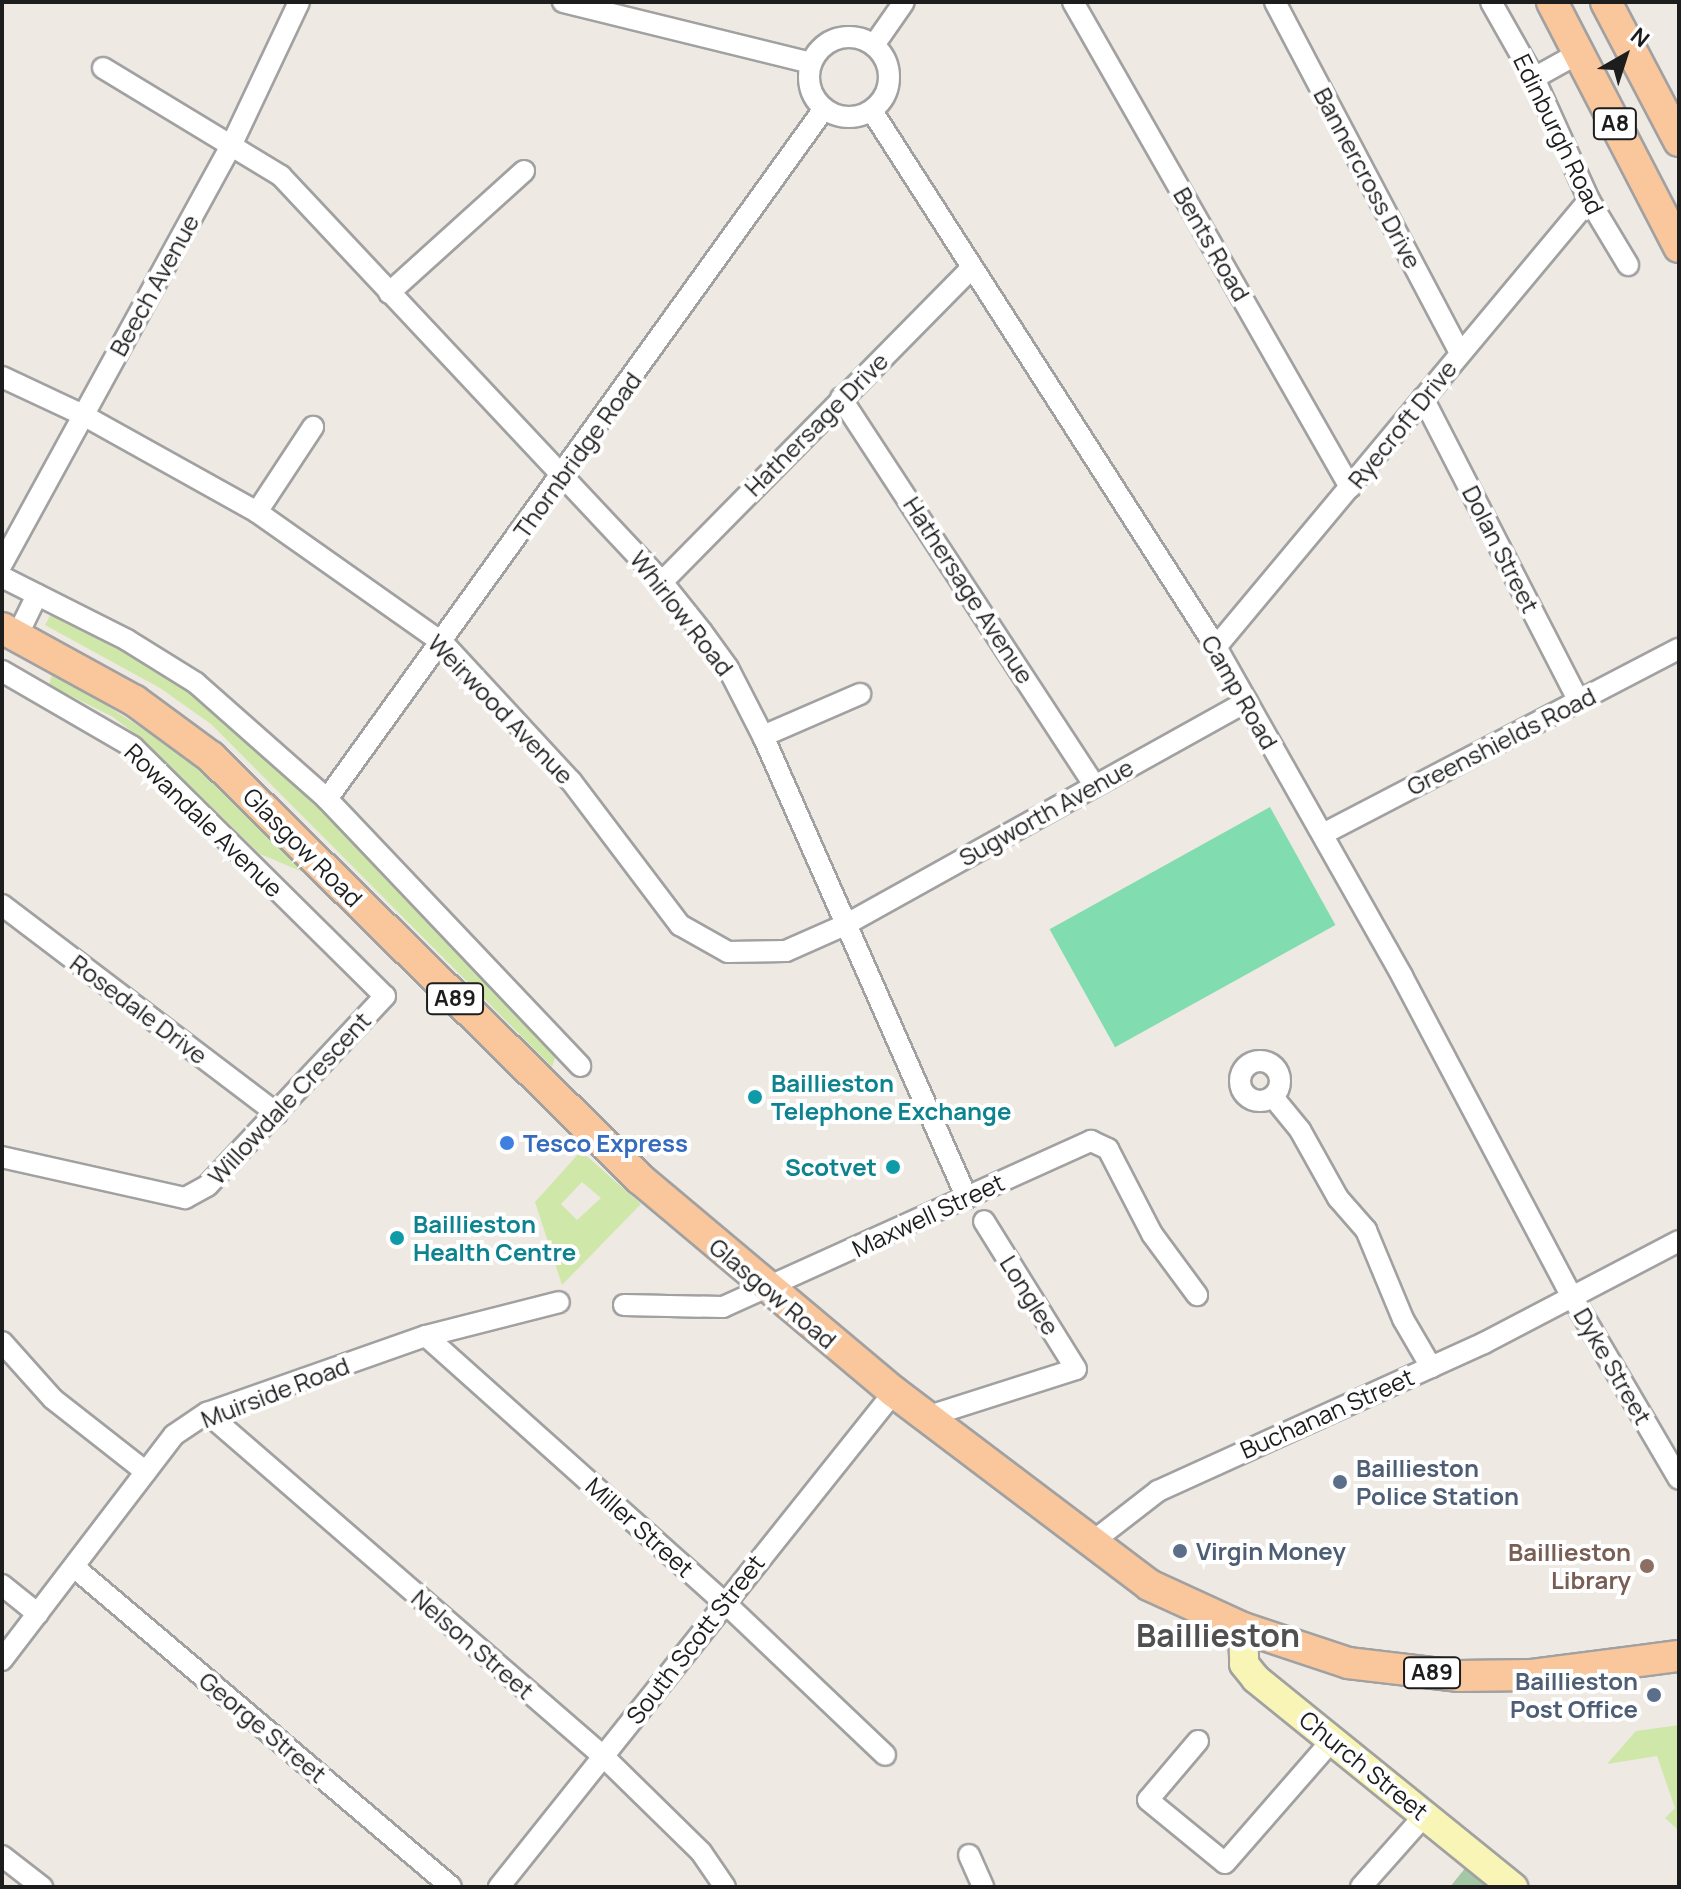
<!DOCTYPE html>
<html>
<head>
<meta charset="utf-8">
<style>
	body { margin:0 }
	#map { position:relative; width:1681px; height:1889px; overflow:hidden; background:#eee9e3; font-family:Manrope,sans-serif }
	div>[style] { position:absolute }
	[style*='--x'] { left:calc(var(--x)*1px); top:calc(var(--y)*1px); width:calc(var(--w)*1px); rotate:calc(var(--a)*1deg) }
	.grass>* { inset:0; background:#cfe8a9 }
	.cemetery>* { inset:0; background:#a4c7a6 }
	.pitch>* { inset:0; background:#81ddaf; transform-origin:0 0 }
	.roads { filter:drop-shadow(2px 0 #a1a1a1) drop-shadow(-2px 0 #a1a1a1) drop-shadow(0 2px #a1a1a1) drop-shadow(0 -2px #a1a1a1) }
	.street>* { height:20px; margin:-10px; padding:0 10px; transform-origin:10px; border-radius:10px; background:#fff }
	.street>.ring { margin:-10px; padding:0; box-sizing:content-box; background:none; border:20px solid #fff; border-radius:50% }
	.secondary>* { height:28px; margin:-14px; padding:0 14px; transform-origin:14px; border-radius:14px; background:#f8f5b7 }
	.primary>* { height:30px; margin:-15px; padding:0 15px; transform-origin:15px; border-radius:15px; background:#fac79c }
	.dots>* { width:22px; height:22px; translate:-50% -50%; box-sizing:border-box; border:4px solid #fff; border-radius:50% }
	span { translate:-50% -50%; white-space:nowrap; text-align:center; line-height:1.15; -webkit-text-stroke:8px #fff; paint-order:stroke }
	.shield-label span { padding:2px 6px; background:#fff; border:2px solid; border-radius:6px; -webkit-text-stroke-width:0 }
	.shield-label { font-size:22px; color:#1d1d1d; font-weight:700 }
	.street-label { font-size:24px; color:#1d1d1d }
	.culture-label { font-size:24px; color:#0d838f; font-weight:700 }
	.left { translate:0 -50%; text-align:left }
	.right { translate:-100% -50%; text-align:right }
	.shop-label { font-size:24px; color:#366cbe; font-weight:700 }
	.service-label { font-size:24px; color:#4e5e75; font-weight:700 }
	.education-label { font-size:24px; color:#785e54; font-weight:700 }
	.district-label { font-size:32px; color:#505050; font-weight:700 }
	.frame { position:absolute; inset:0; border:4px solid #1d1d1d; pointer-events:none }
	.north { position:absolute; left:1585px; top:16px; width:80px; height:80px; -webkit-text-stroke:6px #fff; paint-order:stroke; rotate:39deg; font-size:22px; font-weight:700; line-height:32px; text-align:center; color:#1d1d1d }
	.north::after { content:''; display:block; margin:auto; width:28px; height:36px; background:#1d1d1d; clip-path:polygon(50% 0,100% 100%,50% 72%,0 100%) }
</style>
</head>
<body>
<div id="map">
	<div class="grass">
		<div style="clip-path:polygon(52px 612px,171px 678px,232px 721px,558px 1048px,552px 1067px,211px 724px,160px 688px,45px 625px)"></div>
		<div style="clip-path:polygon(53px 671px,171px 747px,225px 789px,310px 875px,260px 854px,143px 740px,113px 717px,49px 685px)"></div>
		<div style="clip-path:polygon(evenodd,581px 1151px,641px 1204px,562px 1285px,535px 1202px,581px 1151px,582px 1182px,601px 1198px,577px 1220px,561px 1204px,582px 1182px)"></div>
		<div style="clip-path:polygon(1679px 1725px,1679px 1831px,1665px 1818px,1675px 1808px,1657px 1756px,1607px 1764px,1636px 1731px)"></div>
	</div>
	<div class="cemetery">
		<div style="clip-path:polygon(1466px 1867px,1489px 1887px,1450px 1887px)"></div>
	</div>
	<div class="pitch">
		<div style="left:1270px;top:807px;width:135px;height:252px;rotate:61deg"></div>
	</div>
	<div class="roads">
		<div class="street">
			<div style="--x:563;--y:2;--w:255;--a:13.8"></div>
			<div style="--x:1073;--y:2;--w:559;--a:60.27"></div>
			<div style="--x:1275;--y:2;--w:397;--a:62.2"></div>
			<div style="--x:1491;--y:2;--w:87;--a:60.5"></div>
			<div style="--x:1534;--y:78;--w:134;--a:65.7"></div>
			<div style="--x:1589;--y:200;--w:76;--a:59"></div>
			<div class="ring" style="left:809px;top:37px;width:60px;height:60px"></div>
			<div style="--x:874;--y:45;--w:52;--a:-55.1"></div>
			<div style="--x:103;--y:68;--w:208;--a:31.2"></div>
			<div style="--x:281;--y:176;--w:557;--a:46.82"></div>
			<div style="--x:662;--y:582;--w:64;--a:51.3"></div>
			<div style="--x:702;--y:632;--w:44;--a:54.2"></div>
			<div style="--x:728;--y:668;--w:76;--a:62.8"></div>
			<div style="--x:763;--y:736;--w:505;--a:66.18"></div>
			<div style="--x:1534;--y:78;--w:51;--a:-29.1"></div>
			<div style="--x:872;--y:111;--w:637;--a:57.31"></div>
			<div style="--x:1216;--y:647;--w:378;--a:60.5"></div>
			<div style="--x:1402;--y:976;--w:361;--a:62.1"></div>
			<div style="--x:1571;--y:1295;--w:213;--a:59.6"></div>
			<div style="--x:389;--y:293;--w:182;--a:-42.1"></div>
			<div style="--x:2;--y:377;--w:89;--a:25.1"></div>
			<div style="--x:83;--y:415;--w:199;--a:29.1"></div>
			<div style="--x:257;--y:512;--w:228;--a:35.2"></div>
			<div style="--x:443;--y:643;--w:188;--a:47.2"></div>
			<div style="--x:571;--y:781;--w:181;--a:52.9"></div>
			<div style="--x:680;--y:925;--w:55;--a:29.4"></div>
			<div style="--x:728;--y:952;--w:58;--a:-1"></div>
			<div style="--x:786;--y:951;--w:64;--a:-23.8"></div>
			<div style="--x:845;--y:925;--w:460;--a:-29.1"></div>
			<div style="--x:841;--y:398;--w:462;--a:56.8"></div>
			<div style="--x:1423;--y:398;--w:341;--a:62.8"></div>
			<div style="--x:257;--y:512;--w:102;--a:-56.6"></div>
			<div style="--x:2;--y:564;--w:477;--a:-61.3"></div>
			<div style="--x:231;--y:146;--w:159;--a:-64.7"></div>
			<div style="--x:2;--y:577;--w:140;--a:26.7"></div>
			<div style="--x:127;--y:640;--w:81;--a:31.9"></div>
			<div style="--x:196;--y:683;--w:175;--a:41.5"></div>
			<div style="--x:327;--y:799;--w:368;--a:46.5"></div>
			<div style="--x:662;--y:582;--w:441;--a:-45.4"></div>
			<div style="--x:17;--y:636;--w:46;--a:-64"></div>
			<div style="--x:1216;--y:647;--w:582;--a:-50.16"></div>
			<div style="--x:2;--y:671;--w:151;--a:30.1"></div>
			<div style="--x:133;--y:747;--w:354;--a:44.7"></div>
			<div style="--x:385;--y:996;--w:260;--a:133.1"></div>
			<div style="--x:207;--y:1186;--w:25;--a:151"></div>
			<div style="--x:185;--y:1198;--w:188;--a:-167.4"></div>
			<div style="--x:763;--y:736;--w:106;--a:-23.4"></div>
			<div style="--x:327;--y:799;--w:850;--a:-54.24"></div>
			<div style="--x:1323;--y:834;--w:401;--a:-27.5"></div>
			<div style="--x:2;--y:905;--w:345;--a:37.2"></div>
			<div class="ring" style="left:1240px;top:1061px;width:20px;height:20px"></div>
			<div style="--x:1273;--y:1097;--w:43;--a:50.7"></div>
			<div style="--x:1300;--y:1130;--w:78;--a:60.8"></div>
			<div style="--x:1338;--y:1198;--w:43;--a:48.8"></div>
			<div style="--x:1366;--y:1230;--w:96;--a:67.4"></div>
			<div style="--x:1403;--y:1319;--w:56;--a:59.7"></div>
			<div style="--x:624;--y:1305;--w:99;--a:1.2"></div>
			<div style="--x:723;--y:1307;--w:404;--a:-24.3"></div>
			<div style="--x:1091;--y:1141;--w:19;--a:25"></div>
			<div style="--x:1108;--y:1149;--w:96;--a:62.6"></div>
			<div style="--x:1152;--y:1234;--w:76;--a:53.6"></div>
			<div style="--x:426;--y:1336;--w:399;--a:41.8"></div>
			<div style="--x:724;--y:1602;--w:222;--a:43.5"></div>
			<div style="--x:2;--y:1342;--w:76;--a:48.2"></div>
			<div style="--x:53;--y:1399;--w:118;--a:38.1"></div>
			<div style="--x:207;--y:1413;--w:524;--a:40.9"></div>
			<div style="--x:603;--y:1756;--w:137;--a:44.4"></div>
			<div style="--x:701;--y:1852;--w:42;--a:55.6"></div>
			<div style="--x:926;--y:1417;--w:157;--a:-17.7"></div>
			<div style="--x:1076;--y:1369;--w:174;--a:-121.9"></div>
			<div style="--x:1091;--y:1543;--w:85;--a:-37.8"></div>
			<div style="--x:1158;--y:1491;--w:358;--a:-24.4"></div>
			<div style="--x:1484;--y:1343;--w:220;--a:-27.6"></div>
			<div style="--x:74;--y:1567;--w:494;--a:40.3"></div>
			<div style="--x:2;--y:1585;--w:46;--a:38.9"></div>
			<div style="--x:2;--y:1660;--w:283;--a:-52.6"></div>
			<div style="--x:174;--y:1435;--w:40;--a:-34"></div>
			<div style="--x:207;--y:1413;--w:232;--a:-19.4"></div>
			<div style="--x:426;--y:1336;--w:137;--a:-14.3"></div>
			<div style="--x:1198;--y:1741;--w:77;--a:130.3"></div>
			<div style="--x:1148;--y:1800;--w:99;--a:39.3"></div>
			<div style="--x:1225;--y:1863;--w:164;--a:-48.9"></div>
			<div style="--x:969;--y:1855;--w:35;--a:66"></div>
			<div style="--x:2;--y:1856;--w:51;--a:37.8"></div>
			<div style="--x:499;--y:1887;--w:633;--a:-51.41"></div>
			<div style="--x:1361;--y:1887;--w:96;--a:-48.4"></div>
		</div>
		<div class="secondary">
			<div style="--x:1243;--y:1628;--w:36;--a:88"></div>
			<div style="--x:1244;--y:1664;--w:19;--a:51"></div>
			<div style="--x:1256;--y:1679;--w:331;--a:39"></div>
		</div>
		<div class="primary">
			<div style="--x:1552;--y:2;--w:276;--a:62.6"></div>
			<div style="--x:1606;--y:2;--w:157;--a:62.3"></div>
			<div style="--x:2;--y:628;--w:152;--a:28.8"></div>
			<div style="--x:135;--y:701;--w:94;--a:36.4"></div>
			<div style="--x:211;--y:757;--w:602;--a:44.53"></div>
			<div style="--x:640;--y:1179;--w:331;--a:40"></div>
			<div style="--x:894;--y:1392;--w:320;--a:37.1"></div>
			<div style="--x:1149;--y:1585;--w:103;--a:24.6"></div>
			<div style="--x:1243;--y:1628;--w:111;--a:18.4"></div>
			<div style="--x:1348;--y:1663;--w:112;--a:6.7"></div>
			<div style="--x:1459;--y:1676;--w:73;--a:-0.8"></div>
			<div style="--x:1532;--y:1675;--w:148;--a:-7.4"></div>
		</div>
	</div>
	<div class="dots">
		<div style="left:755px;top:1097px;background:#0f9aa8"></div>
		<div style="left:507px;top:1143px;background:#3f7fe0"></div>
		<div style="left:893px;top:1167px;background:#0f9aa8"></div>
		<div style="left:397px;top:1238px;background:#0f9aa8"></div>
		<div style="left:1340px;top:1482px;background:#5c6f8a"></div>
		<div style="left:1180px;top:1551px;background:#5c6f8a"></div>
		<div style="left:1647px;top:1566px;background:#8d6e63"></div>
		<div style="left:1654px;top:1695px;background:#5c6f8a"></div>
	</div>
	<div class="shield-label">
		<span style="left:1615px;top:124px">A8</span>
		<span style="left:455px;top:999px">A89</span>
		<span style="left:1432px;top:1673px">A89</span>
	</div>
	<div class="street-label">
		<span style="left:1559px;top:134px;rotate:64deg">Edinburgh Road</span>
		<span style="left:1368px;top:178px;rotate:62deg">Bannercross Drive</span>
		<span style="left:1212px;top:244px;rotate:60deg">Bents Road</span>
		<span style="left:154px;top:285px;rotate:-61deg">Beech Avenue</span>
		<span style="left:816px;top:424px;rotate:-45deg">Hathersage Drive</span>
		<span style="left:1402px;top:424px;rotate:-51deg">Ryecroft Drive</span>
		<span style="left:577px;top:455px;rotate:-54deg">Thornbridge Road</span>
		<span style="left:1501px;top:549px;rotate:63deg">Dolan Street</span>
		<span style="left:969px;top:590px;rotate:57deg">Hathersage Avenue</span>
		<span style="left:682px;top:613px;rotate:52deg">Whirlow Road</span>
		<span style="left:1240px;top:692px;rotate:60deg">Camp Road</span>
		<span style="left:501px;top:709px;rotate:46deg">Weirwood Avenue</span>
		<span style="left:1501px;top:741px;rotate:-27deg">Greenshields Road</span>
		<span style="left:1046px;top:812px;rotate:-29deg">Sugworth Avenue</span>
		<span style="left:204px;top:820px;rotate:44deg">Rowandale Avenue</span>
		<span style="left:303px;top:847px;rotate:45deg">Glasgow Road</span>
		<span style="left:139px;top:1009px;rotate:37deg">Rosedale Drive</span>
		<span style="left:289px;top:1098px;rotate:-47deg">Willowdale Crescent</span>
		<span style="left:928px;top:1215px;rotate:-25deg">Maxwell Street</span>
		<span style="left:773px;top:1293px;rotate:40deg">Glasgow Road</span>
		<span style="left:1030px;top:1295px;rotate:58deg">Longlee</span>
		<span style="left:1613px;top:1366px;rotate:60deg">Dyke Street</span>
		<span style="left:275px;top:1392px;rotate:-21deg">Muirside Road</span>
		<span style="left:1327px;top:1413px;rotate:-24deg">Buchanan Street</span>
		<span style="left:640px;top:1527px;rotate:42deg">Miller Street</span>
		<span style="left:695px;top:1639px;rotate:-52deg">South Scott Street</span>
		<span style="left:473px;top:1644px;rotate:41deg">Nelson Street</span>
		<span style="left:263px;top:1727px;rotate:40deg">George Street</span>
		<span style="left:1364px;top:1765px;rotate:39deg">Church Street</span>
	</div>
	<div class="culture-label">
		<span class="left" style="left:771px;top:1097px">Baillieston<br>Telephone Exchange</span>
		<span class="right" style="left:877px;top:1167px">Scotvet</span>
		<span class="left" style="left:413px;top:1238px">Baillieston<br>Health Centre</span>
	</div>
	<div class="shop-label">
		<span class="left" style="left:523px;top:1143px">Tesco Express</span>
	</div>
	<div class="service-label">
		<span class="left" style="left:1356px;top:1482px">Baillieston<br>Police Station</span>
		<span class="left" style="left:1196px;top:1551px">Virgin Money</span>
		<span class="right" style="left:1638px;top:1695px">Baillieston<br>Post Office</span>
	</div>
	<div class="education-label">
		<span class="right" style="left:1631px;top:1566px">Baillieston<br>Library</span>
	</div>
	<div class="district-label">
		<span style="left:1218px;top:1635px">Baillieston</span>
	</div>
	<div class="frame"></div>
	<div class="north">N</div>
</div>
</body>
</html>
